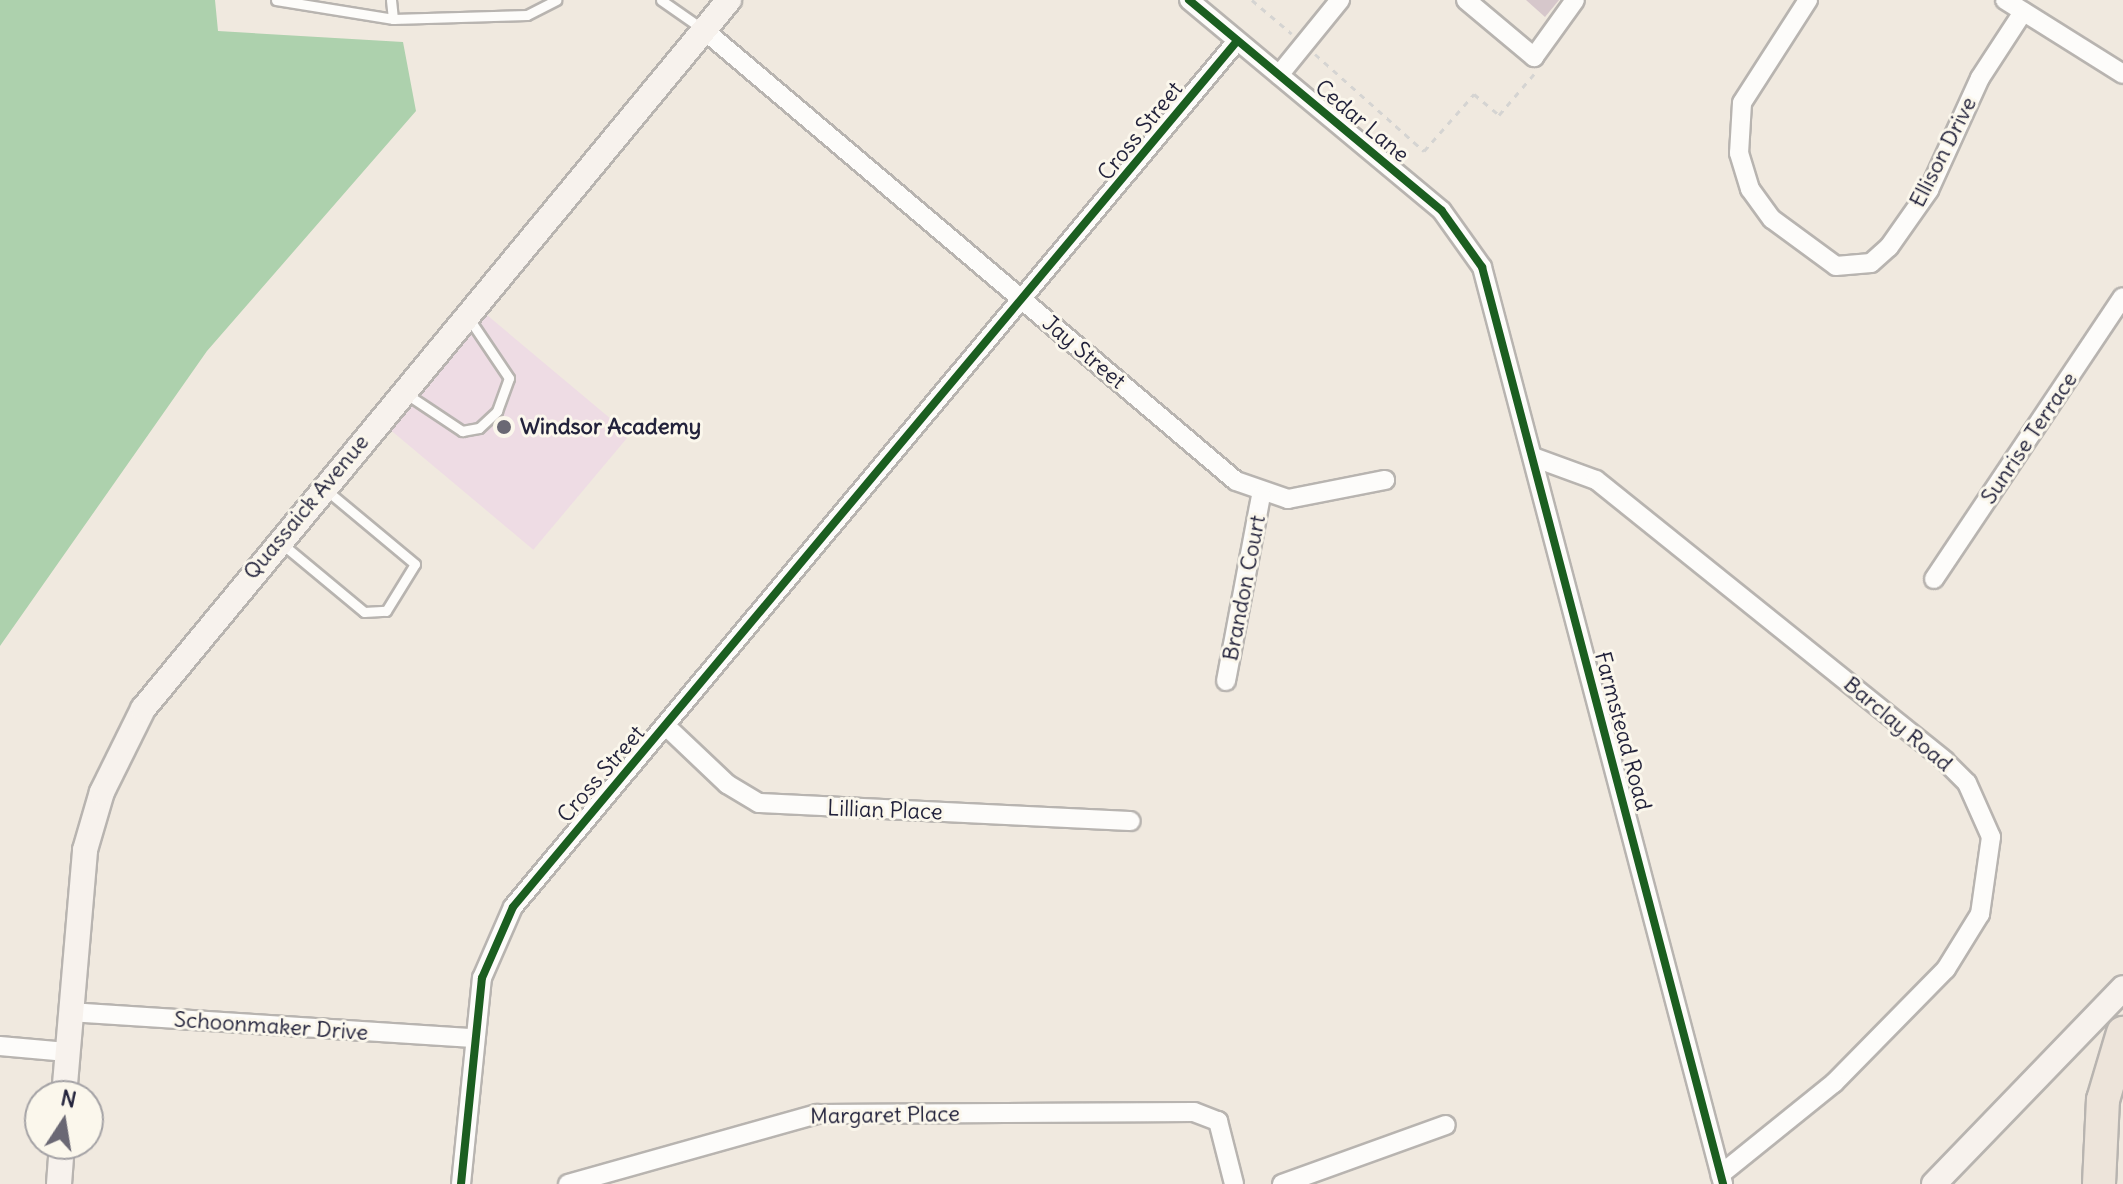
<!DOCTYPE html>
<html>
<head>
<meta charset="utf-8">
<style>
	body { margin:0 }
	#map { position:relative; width:2123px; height:1184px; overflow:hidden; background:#f0e9df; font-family:Delius,sans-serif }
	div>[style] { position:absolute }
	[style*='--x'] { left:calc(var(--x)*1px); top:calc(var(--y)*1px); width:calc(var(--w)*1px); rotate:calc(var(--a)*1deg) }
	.built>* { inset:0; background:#eedce4; transform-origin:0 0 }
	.forest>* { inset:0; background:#add1ad }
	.building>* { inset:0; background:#d6c7cb }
	.path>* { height:3px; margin-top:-1.5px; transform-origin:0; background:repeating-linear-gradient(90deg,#d5d4d2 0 6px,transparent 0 12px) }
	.roads { filter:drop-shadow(2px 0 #b8b4b0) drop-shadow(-2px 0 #b8b4b0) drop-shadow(0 2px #b8b4b0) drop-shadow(0 -2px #b8b4b0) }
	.lane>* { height:9px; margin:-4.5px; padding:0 4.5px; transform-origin:4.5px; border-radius:4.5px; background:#fdfcfa }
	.street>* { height:18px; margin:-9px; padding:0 9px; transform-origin:9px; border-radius:9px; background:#fdfcfa }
	.secondary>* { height:24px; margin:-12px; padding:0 12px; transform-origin:12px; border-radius:12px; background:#f7f2ed }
	.highway>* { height:32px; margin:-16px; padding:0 16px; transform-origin:16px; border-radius:16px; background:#ede4da }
	.cycleway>* { height:8px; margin:-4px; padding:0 4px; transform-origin:4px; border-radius:4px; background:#1b5e20 }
	.dots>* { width:22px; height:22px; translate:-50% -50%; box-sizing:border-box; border:4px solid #fbf7ec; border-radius:50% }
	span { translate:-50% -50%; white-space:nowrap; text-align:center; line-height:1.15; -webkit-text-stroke:6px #fbf7ec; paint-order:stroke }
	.street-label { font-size:22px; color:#22223b }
	.poi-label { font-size:22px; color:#22223b; font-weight:700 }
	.left { translate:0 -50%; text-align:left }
	.north { position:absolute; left:24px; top:1080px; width:80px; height:80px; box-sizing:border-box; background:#fbf7ec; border:2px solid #a4a2a5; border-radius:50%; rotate:12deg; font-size:22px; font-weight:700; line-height:32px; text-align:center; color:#22223b }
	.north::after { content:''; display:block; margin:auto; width:28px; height:36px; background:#6a6874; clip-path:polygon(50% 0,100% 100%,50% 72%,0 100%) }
</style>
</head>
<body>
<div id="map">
	<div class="built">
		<div style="left:475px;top:305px;width:202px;height:150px;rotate:40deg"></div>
	</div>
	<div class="forest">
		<div style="clip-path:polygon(0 0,215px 0,218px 31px,403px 42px,416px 111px,207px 351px,0 646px)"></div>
	</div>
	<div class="building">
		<div style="clip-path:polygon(1526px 0,1559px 0,1545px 17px)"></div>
	</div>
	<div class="path">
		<div style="--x:1252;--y:0;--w:52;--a:40.4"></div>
		<div style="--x:1315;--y:54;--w:146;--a:41.7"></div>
		<div style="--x:1424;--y:151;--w:76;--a:-48.7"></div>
		<div style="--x:1474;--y:94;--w:33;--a:40"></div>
		<div style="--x:1499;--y:115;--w:54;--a:-49.5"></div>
	</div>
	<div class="roads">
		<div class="lane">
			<div style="--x:276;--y:0;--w:119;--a:9.2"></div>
			<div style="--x:393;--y:19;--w:134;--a:-1.7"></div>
			<div style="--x:527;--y:15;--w:33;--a:-27"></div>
			<div style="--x:391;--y:0;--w:19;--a:84"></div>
			<div style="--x:661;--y:0;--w:52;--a:34.9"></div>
			<div style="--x:405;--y:393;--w:69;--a:33.7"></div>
			<div style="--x:462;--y:431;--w:17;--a:-10"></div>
			<div style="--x:479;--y:428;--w:25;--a:-43"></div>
			<div style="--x:497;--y:411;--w:35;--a:-70"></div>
			<div style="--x:509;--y:378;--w:73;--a:-123.9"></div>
			<div style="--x:281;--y:543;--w:108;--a:39.7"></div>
			<div style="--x:364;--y:612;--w:22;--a:-3"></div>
			<div style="--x:386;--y:611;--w:55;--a:-58.3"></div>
			<div style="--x:415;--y:564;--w:117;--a:-140.2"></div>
		</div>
		<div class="street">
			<div style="--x:1189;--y:0;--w:329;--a:39.8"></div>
			<div style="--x:1442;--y:211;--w:69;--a:54.5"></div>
			<div style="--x:1482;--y:267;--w:948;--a:75.27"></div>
			<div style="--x:1466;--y:0;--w:89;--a:40"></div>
			<div style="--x:1534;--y:57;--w:70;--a:-54.3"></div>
			<div style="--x:1808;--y:0;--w:122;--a:122.7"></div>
			<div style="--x:1742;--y:103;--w:50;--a:93.4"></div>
			<div style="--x:1739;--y:153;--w:38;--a:73"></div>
			<div style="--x:1750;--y:189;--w:37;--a:54"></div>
			<div style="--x:1772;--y:219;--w:79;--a:36.3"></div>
			<div style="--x:1836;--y:266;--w:35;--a:-5"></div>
			<div style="--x:1871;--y:263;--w:24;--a:-42"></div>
			<div style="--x:1889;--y:247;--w:70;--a:-54.9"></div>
			<div style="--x:1929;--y:190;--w:123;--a:-65.5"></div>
			<div style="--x:1980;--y:78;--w:79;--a:-56.9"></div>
			<div style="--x:2005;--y:0;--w:139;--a:32.1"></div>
			<div style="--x:704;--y:30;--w:697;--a:40.29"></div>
			<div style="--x:1236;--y:481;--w:55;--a:19.1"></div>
			<div style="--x:1288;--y:499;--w:99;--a:-11.1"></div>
			<div style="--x:1279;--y:75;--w:97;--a:-50.9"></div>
			<div style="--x:1533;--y:457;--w:67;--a:20.1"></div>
			<div style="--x:1596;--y:480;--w:448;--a:38.8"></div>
			<div style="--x:1945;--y:761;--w:31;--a:45"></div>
			<div style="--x:1967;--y:783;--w:59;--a:66"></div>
			<div style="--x:1991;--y:837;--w:78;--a:98.1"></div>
			<div style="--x:1980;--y:914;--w:65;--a:121.7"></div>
			<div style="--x:1946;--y:969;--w:160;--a:134.5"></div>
			<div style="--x:1834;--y:1083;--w:146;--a:141.1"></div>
			<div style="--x:1934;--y:579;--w:339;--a:-56.2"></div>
			<div style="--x:1226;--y:681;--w:189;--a:-79.3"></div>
			<div style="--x:667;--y:727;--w:83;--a:43.5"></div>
			<div style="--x:727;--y:784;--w:37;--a:31"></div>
			<div style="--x:759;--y:803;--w:372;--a:2.8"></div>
			<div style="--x:69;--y:1012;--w:405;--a:3.7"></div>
			<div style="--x:0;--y:1046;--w:67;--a:5.1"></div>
			<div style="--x:461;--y:1184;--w:207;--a:-84.2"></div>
			<div style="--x:482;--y:978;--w:77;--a:-66.4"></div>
			<div style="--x:513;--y:907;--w:1129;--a:-50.1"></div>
			<div style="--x:568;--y:1184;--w:259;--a:-15.7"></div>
			<div style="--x:817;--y:1114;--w:377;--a:-0.3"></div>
			<div style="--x:1194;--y:1112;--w:26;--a:21"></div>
			<div style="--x:1218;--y:1121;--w:65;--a:75.7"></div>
			<div style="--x:1282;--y:1184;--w:174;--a:-19.8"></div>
		</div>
		<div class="secondary">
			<div style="--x:64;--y:1096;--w:247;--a:-85.1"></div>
			<div style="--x:85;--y:850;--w:60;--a:-73.7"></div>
			<div style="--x:102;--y:792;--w:93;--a:-63.7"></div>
			<div style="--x:143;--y:709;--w:920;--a:-50.43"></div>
			<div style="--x:59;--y:1184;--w:40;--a:-85.7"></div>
			<div style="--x:1934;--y:1184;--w:272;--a:-46"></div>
		</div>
		<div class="highway">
			<div style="--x:2099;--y:1184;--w:84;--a:-87.3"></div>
			<div style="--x:2103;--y:1100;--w:70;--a:-73.4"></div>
		</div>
	</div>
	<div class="cycleway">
		<div style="--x:1189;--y:0;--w:329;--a:39.8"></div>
		<div style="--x:1442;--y:211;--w:69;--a:54.5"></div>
		<div style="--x:1482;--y:267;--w:948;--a:75.27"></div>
		<div style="--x:461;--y:1184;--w:207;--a:-84.2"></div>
		<div style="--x:482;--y:978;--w:77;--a:-66.4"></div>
		<div style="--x:513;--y:907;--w:1129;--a:-50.1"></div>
	</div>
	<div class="dots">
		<div style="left:504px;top:427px;background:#6a6874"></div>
	</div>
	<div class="street-label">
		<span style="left:1362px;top:121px;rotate:40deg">Cedar Lane</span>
		<span style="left:1140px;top:131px;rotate:-51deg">Cross Street</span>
		<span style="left:1943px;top:152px;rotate:-63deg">Ellison Drive</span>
		<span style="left:1084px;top:352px;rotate:40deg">Jay Street</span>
		<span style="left:2029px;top:438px;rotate:-56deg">Sunrise Terrace</span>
		<span style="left:306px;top:507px;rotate:-50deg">Quassaick Avenue</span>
		<span style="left:1244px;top:588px;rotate:-79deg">Brandon Court</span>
		<span style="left:1898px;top:724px;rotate:40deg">Barclay Road</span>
		<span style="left:1623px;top:731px;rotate:75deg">Farmstead Road</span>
		<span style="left:601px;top:774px;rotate:-49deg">Cross Street</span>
		<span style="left:885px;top:810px;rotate:2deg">Lillian Place</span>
		<span style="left:271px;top:1026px;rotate:4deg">Schoonmaker Drive</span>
		<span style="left:885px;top:1115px;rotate:-1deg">Margaret Place</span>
	</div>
	<div class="poi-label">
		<span class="left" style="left:520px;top:427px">Windsor Academy</span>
	</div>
	<div class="north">N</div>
</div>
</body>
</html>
